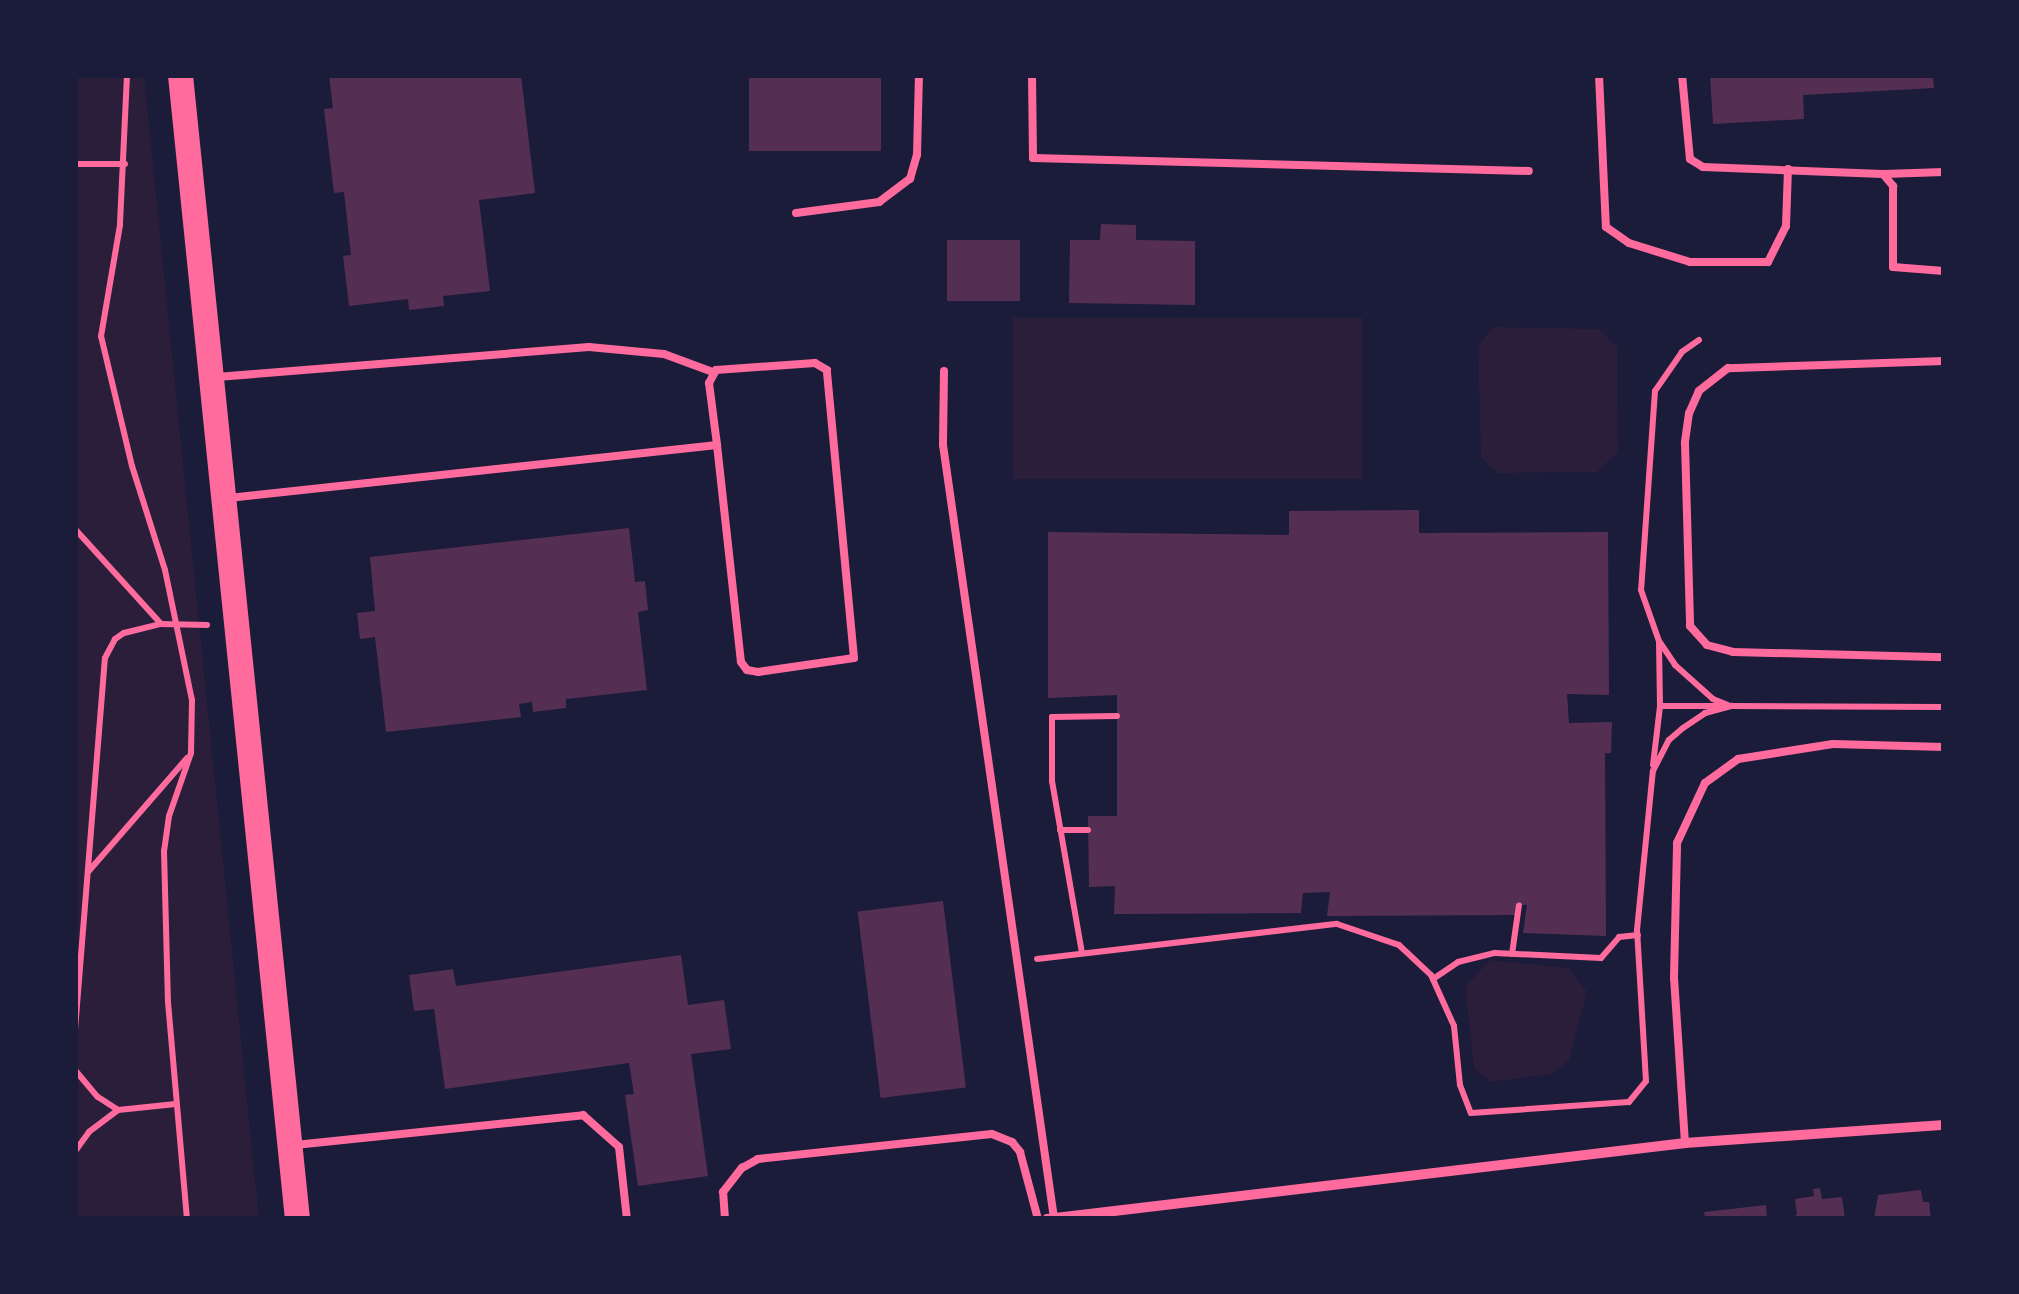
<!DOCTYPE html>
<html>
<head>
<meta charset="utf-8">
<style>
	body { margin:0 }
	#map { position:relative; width:2019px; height:1294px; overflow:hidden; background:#1b1b3a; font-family:"Work Sans",sans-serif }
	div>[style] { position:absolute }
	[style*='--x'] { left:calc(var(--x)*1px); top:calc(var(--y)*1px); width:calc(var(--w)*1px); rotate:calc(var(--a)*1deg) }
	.green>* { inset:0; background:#2a1e3b; transform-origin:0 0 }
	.building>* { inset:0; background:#542f53; transform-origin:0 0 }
	.path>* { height:6px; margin:-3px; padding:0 3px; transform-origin:3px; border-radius:3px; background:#ff6b9d }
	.service>* { height:8px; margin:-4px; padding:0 4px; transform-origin:4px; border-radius:4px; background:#ff6b9d }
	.minor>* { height:10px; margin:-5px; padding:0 5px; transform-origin:5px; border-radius:5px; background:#ff6b9d }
	.primary>* { height:25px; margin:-12.5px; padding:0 12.5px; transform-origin:12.5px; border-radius:12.5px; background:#ff6b9d }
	span { translate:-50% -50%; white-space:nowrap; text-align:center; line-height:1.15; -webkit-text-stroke:8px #1b1b3a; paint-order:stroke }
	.frame { position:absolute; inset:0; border:78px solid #1b1b3a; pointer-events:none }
</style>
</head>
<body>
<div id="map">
	<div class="green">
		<div style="clip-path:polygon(75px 75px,144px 75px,259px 1219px,75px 1219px)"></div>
		<div style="left:1013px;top:318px;width:349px;height:161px"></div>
		<div style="clip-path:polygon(1493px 327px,1600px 329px,1617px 347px,1618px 452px,1597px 472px,1498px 473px,1481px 458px,1478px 346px)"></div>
		<div style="clip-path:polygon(1490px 960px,1569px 968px,1587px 992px,1569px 1060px,1552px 1074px,1490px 1082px,1474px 1068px,1465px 987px)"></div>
	</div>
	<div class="building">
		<div style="clip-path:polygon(329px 75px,521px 75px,535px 193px,479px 200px,490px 291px,443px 296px,444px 306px,409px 310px,408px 299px,349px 306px,343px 256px,351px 255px,344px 192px,334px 193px,324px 109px,333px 108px)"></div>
		<div style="left:749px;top:75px;width:132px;height:76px"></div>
		<div style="clip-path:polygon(1710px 75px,1933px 75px,1934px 88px,1803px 95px,1804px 119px,1713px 124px)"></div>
		<div style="clip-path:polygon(1101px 224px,1136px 225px,1136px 240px,1195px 241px,1195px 305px,1069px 303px,1070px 240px,1100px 240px)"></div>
		<div style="left:947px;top:240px;width:73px;height:61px"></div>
		<div style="clip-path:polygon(1419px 510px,1419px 533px,1608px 532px,1609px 695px,1567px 694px,1569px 723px,1612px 722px,1611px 753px,1605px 753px,1606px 936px,1523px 933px,1527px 905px,1516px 905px,1515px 915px,1327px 916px,1330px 892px,1303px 893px,1301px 913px,1114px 914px,1115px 886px,1089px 887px,1088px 816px,1117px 816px,1117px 695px,1048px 698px,1048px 532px,1289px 535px,1289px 511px)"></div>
		<div style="clip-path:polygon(629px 528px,635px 582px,645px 581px,648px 610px,638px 612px,647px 690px,566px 699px,566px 708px,533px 712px,532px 702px,519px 704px,521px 717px,386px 732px,375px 637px,360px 639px,357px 613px,375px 611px,370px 557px)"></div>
		<div style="left:943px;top:901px;width:188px;height:86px;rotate:83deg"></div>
		<div style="clip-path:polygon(681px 955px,688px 1005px,724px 1000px,731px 1049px,691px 1054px,708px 1176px,638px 1186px,625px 1095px,634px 1094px,629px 1063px,445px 1089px,434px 1009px,414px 1011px,409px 975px,453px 969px,456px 986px)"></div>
		<div style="clip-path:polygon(1820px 1188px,1822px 1199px,1842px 1197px,1845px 1219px,1784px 1219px,1797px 1215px,1795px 1199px,1814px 1196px,1813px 1189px)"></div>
		<div style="clip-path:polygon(1921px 1190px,1923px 1202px,1929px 1202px,1931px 1219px,1874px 1219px,1878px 1195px)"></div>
		<div style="clip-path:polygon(1766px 1205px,1767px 1219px,1705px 1219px,1704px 1212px)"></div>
	</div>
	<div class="path">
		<div style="--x:127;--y:75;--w:150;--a:92.7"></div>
		<div style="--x:120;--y:225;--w:113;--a:99.7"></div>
		<div style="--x:101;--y:336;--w:134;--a:76.6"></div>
		<div style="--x:132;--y:466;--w:109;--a:72.4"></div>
		<div style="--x:165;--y:570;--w:133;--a:78.3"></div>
		<div style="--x:192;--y:700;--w:53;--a:91.1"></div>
		<div style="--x:191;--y:753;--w:67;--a:109.2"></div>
		<div style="--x:169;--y:816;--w:35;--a:98"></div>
		<div style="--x:164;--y:851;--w:151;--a:88.5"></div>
		<div style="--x:168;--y:1002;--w:218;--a:85"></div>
		<div style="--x:75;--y:164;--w:50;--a:0"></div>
		<div style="--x:1699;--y:340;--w:21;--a:145"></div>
		<div style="--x:1682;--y:352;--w:47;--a:124.7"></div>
		<div style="--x:1655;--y:391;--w:199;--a:94"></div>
		<div style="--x:1641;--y:590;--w:54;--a:70.6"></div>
		<div style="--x:1659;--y:641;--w:29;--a:56"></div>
		<div style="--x:1675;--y:665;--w:51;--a:41.8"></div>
		<div style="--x:1713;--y:699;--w:18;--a:22"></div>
		<div style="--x:75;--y:529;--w:128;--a:47.8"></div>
		<div style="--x:161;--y:624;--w:46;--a:1.2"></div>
		<div style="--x:1660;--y:706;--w:58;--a:0"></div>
		<div style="--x:1730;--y:706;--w:214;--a:0.3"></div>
		<div style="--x:1653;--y:765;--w:59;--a:-83.2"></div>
		<div style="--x:1660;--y:706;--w:63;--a:-90.9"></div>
		<div style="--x:1060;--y:830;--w:28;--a:0"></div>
		<div style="--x:88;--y:872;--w:151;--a:-49"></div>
		<div style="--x:1082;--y:953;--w:175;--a:-99.9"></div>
		<div style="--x:1052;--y:781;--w:64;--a:-90"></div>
		<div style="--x:1052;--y:717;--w:65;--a:-0.9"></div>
		<div style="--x:1512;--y:954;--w:49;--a:-81.9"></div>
		<div style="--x:1037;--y:959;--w:302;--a:-6.7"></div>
		<div style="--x:1337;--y:924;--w:65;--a:18.7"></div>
		<div style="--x:1399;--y:945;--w:44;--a:43.2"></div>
		<div style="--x:1431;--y:975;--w:56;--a:65.7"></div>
		<div style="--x:1454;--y:1026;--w:59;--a:84.2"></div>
		<div style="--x:1460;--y:1085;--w:30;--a:69"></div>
		<div style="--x:1471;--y:1113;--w:158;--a:-4"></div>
		<div style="--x:1629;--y:1102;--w:27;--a:-51"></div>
		<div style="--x:1646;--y:1081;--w:151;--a:-93.4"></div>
		<div style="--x:1637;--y:930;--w:160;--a:-84.3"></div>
		<div style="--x:1653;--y:771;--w:35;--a:-63"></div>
		<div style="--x:1669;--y:740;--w:18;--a:-41"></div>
		<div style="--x:1683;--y:728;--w:27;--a:-34"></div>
		<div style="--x:1705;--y:713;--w:28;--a:-15"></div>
		<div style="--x:1433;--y:979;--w:30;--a:-34"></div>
		<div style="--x:1458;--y:962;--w:38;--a:-14"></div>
		<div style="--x:1495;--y:953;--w:106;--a:2.7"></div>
		<div style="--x:1601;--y:958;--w:28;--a:-49"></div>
		<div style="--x:1619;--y:937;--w:19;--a:-6"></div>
		<div style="--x:75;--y:1030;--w:373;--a:-85.4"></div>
		<div style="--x:105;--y:658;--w:21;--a:-62"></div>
		<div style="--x:115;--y:639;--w:11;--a:-34"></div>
		<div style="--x:124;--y:633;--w:38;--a:-14"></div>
		<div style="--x:75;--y:1070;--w:35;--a:50"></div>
		<div style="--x:98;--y:1097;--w:24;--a:33"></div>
		<div style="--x:118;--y:1110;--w:36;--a:143"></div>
		<div style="--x:89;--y:1132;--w:24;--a:126"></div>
		<div style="--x:118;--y:1110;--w:58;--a:-5.9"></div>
	</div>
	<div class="service">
		<div style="--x:1032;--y:75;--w:83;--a:89.3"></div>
		<div style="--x:1033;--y:158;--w:496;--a:1.5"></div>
		<div style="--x:1599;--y:75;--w:152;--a:87.4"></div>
		<div style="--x:1606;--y:227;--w:28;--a:35"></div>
		<div style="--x:1629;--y:243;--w:64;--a:17.3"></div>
		<div style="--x:1690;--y:262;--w:78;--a:0"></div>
		<div style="--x:1768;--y:262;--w:40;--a:-63.4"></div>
		<div style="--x:1786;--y:226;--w:57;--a:-88"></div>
		<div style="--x:1682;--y:75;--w:84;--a:84.6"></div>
		<div style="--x:1690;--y:159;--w:15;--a:32"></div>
		<div style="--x:1703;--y:167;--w:180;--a:2.2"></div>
		<div style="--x:1883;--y:174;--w:16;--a:50"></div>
		<div style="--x:1893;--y:186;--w:81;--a:90"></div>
		<div style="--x:1893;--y:267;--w:51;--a:4.5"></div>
		<div style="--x:1884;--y:174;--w:60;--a:-1.9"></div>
		<div style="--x:796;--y:213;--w:84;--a:-7.5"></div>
		<div style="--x:879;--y:202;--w:39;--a:-37"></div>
		<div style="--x:910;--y:179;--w:25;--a:-74"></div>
		<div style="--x:917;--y:155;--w:80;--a:-88.6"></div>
		<div style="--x:1944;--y:361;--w:216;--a:178.1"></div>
		<div style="--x:1728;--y:368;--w:37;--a:142"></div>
		<div style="--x:1699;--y:391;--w:24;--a:114"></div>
		<div style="--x:1689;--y:413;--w:30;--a:98"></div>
		<div style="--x:1685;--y:443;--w:183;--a:88.4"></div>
		<div style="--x:1690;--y:626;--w:25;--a:48"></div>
		<div style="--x:1707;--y:645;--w:27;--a:15"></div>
		<div style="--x:1733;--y:652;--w:211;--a:1.4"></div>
		<div style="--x:944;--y:371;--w:74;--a:90.8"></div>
		<div style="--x:943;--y:445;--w:781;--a:81.83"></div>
		<div style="--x:217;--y:377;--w:373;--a:-4.6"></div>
		<div style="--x:589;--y:347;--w:75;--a:5.3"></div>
		<div style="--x:664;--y:354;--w:52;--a:20.2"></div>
		<div style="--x:229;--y:498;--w:491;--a:-6.2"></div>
		<div style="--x:717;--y:445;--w:218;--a:83.7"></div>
		<div style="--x:741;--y:662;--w:10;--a:53"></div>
		<div style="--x:747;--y:670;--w:11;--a:10"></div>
		<div style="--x:758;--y:672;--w:97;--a:-8.3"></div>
		<div style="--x:854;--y:658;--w:289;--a:-95.4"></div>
		<div style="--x:827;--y:370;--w:14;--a:-150"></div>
		<div style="--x:815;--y:363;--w:99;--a:176"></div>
		<div style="--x:716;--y:370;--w:15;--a:118"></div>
		<div style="--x:709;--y:383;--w:63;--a:82.6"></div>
		<div style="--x:1685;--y:1143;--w:165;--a:-93.8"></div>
		<div style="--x:1674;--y:978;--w:135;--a:-88.7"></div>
		<div style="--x:1677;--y:843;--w:66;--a:-65"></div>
		<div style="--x:1705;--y:783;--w:41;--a:-36"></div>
		<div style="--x:1738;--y:759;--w:96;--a:-9"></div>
		<div style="--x:1833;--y:744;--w:111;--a:1.5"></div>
		<div style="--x:295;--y:1145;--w:290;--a:-5.9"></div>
		<div style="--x:583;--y:1115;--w:48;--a:41.6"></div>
		<div style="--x:619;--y:1147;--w:72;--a:83.7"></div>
		<div style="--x:725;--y:1219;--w:27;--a:-94"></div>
		<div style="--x:723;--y:1192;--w:31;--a:-52"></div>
		<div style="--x:742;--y:1168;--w:18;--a:-29"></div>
		<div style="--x:758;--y:1159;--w:235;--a:-6.1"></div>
		<div style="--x:992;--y:1134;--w:22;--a:22"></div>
		<div style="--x:1012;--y:1142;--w:13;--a:51"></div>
		<div style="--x:1020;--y:1152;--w:69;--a:75"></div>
	</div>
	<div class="minor">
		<div style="--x:1047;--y:1219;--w:643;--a:-6.79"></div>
		<div style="--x:1685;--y:1143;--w:260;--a:-4"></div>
	</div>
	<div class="primary">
		<div style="--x:180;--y:75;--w:1150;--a:84.16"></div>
	</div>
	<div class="frame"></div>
</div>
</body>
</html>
